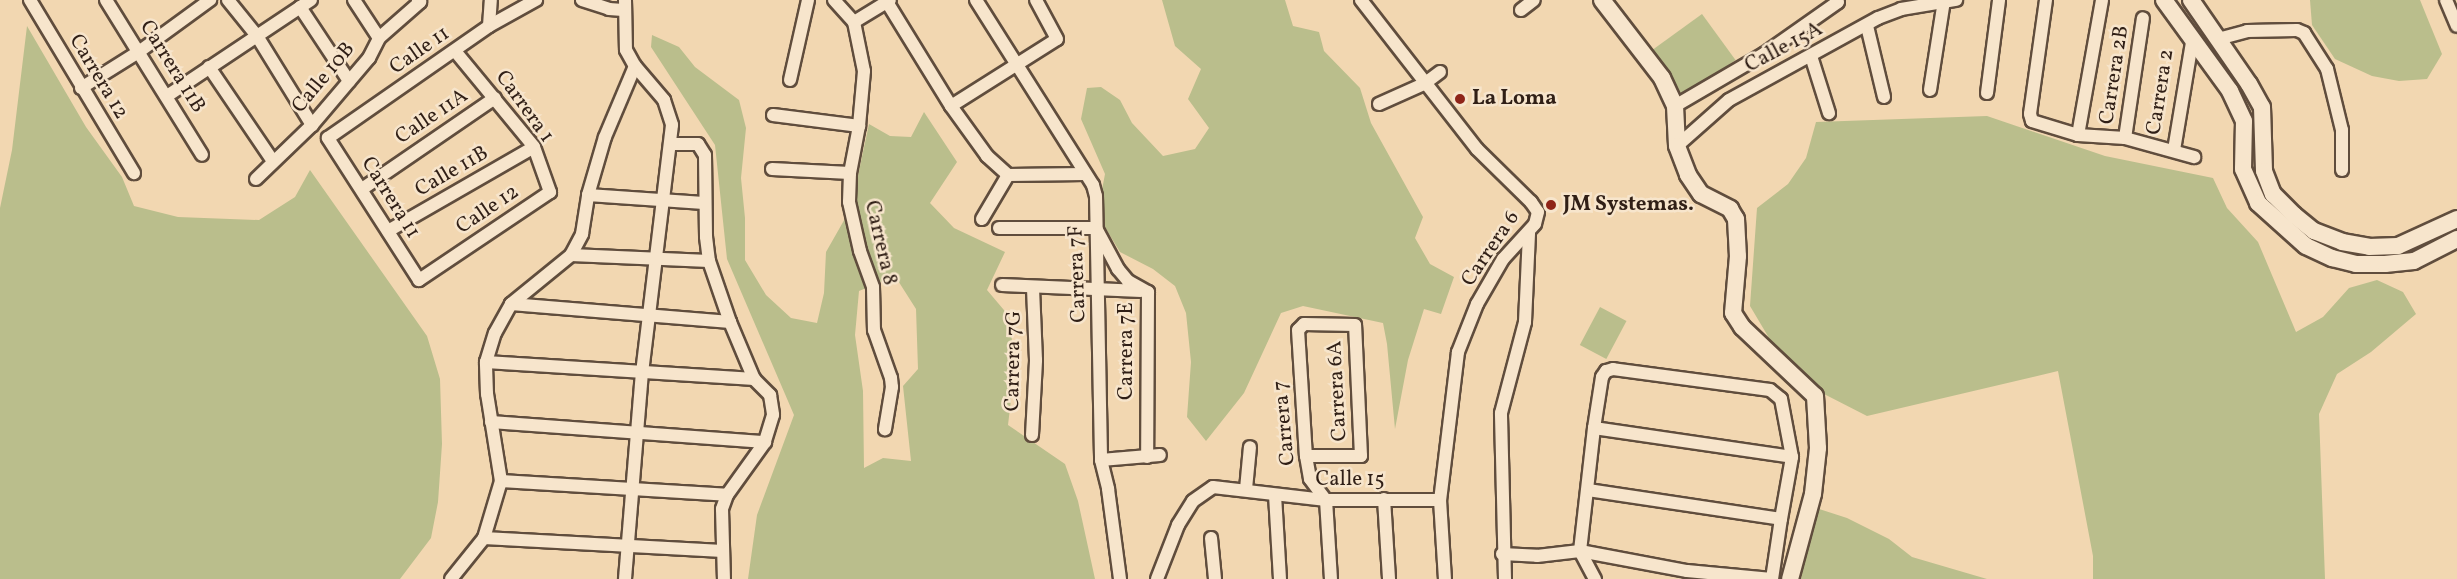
<!DOCTYPE html>
<html>
<head>
<meta charset="utf-8">
<style>
	body { margin:0 }
	#map { position:relative; width:2457px; height:579px; overflow:hidden; background:#f2d7b1; font-family:Vollkorn,serif }
	div>[style] { position:absolute }
	[style*='--x'] { left:calc(var(--x)*1px); top:calc(var(--y)*1px); width:calc(var(--w)*1px); rotate:calc(var(--a)*1deg) }
	.green>* { inset:0; background:#babe8c; transform-origin:0 0 }
	.roads { filter:drop-shadow(2px 0 #604d3d) drop-shadow(-2px 0 #604d3d) drop-shadow(0 2px #604d3d) drop-shadow(0 -2px #604d3d) }
	.street>* { height:12px; margin:-6px; padding:0 6px; transform-origin:6px; border-radius:6px; background:#f7e5cc }
	.secondary>* { height:16px; margin:-8px; padding:0 8px; transform-origin:8px; border-radius:8px; background:#f7e5cc }
	.dots>* { width:16px; height:16px; translate:-50% -50%; box-sizing:border-box; border:3px solid #f7e5cc; border-radius:50% }
	span { translate:-50% -50%; white-space:nowrap; text-align:center; line-height:1.15; -webkit-text-stroke:5px #f7e5cc; paint-order:stroke }
	.street-label { font-size:21px; color:#301f16 }
	.poi-label { font-size:21px; color:#301f16; font-weight:700 }
	.left { translate:0 -50%; text-align:left }
</style>
</head>
<body>
<div id="map">
	<div class="green">
		<div style="clip-path:polygon(1162px 0,1285px 0,1293px 26px,1319px 32px,1324px 51px,1360px 88px,1371px 123px,1423px 217px,1415px 238px,1430px 264px,1454px 277px,1441px 314px,1424px 309px,1408px 360px,1395px 429px,1387px 344px,1383px 323px,1303px 306px,1281px 313px,1244px 393px,1206px 441px,1187px 417px,1191px 362px,1186px 313px,1175px 286px,1153px 269px,1120px 252px,1103px 224px,1101px 195px,1105px 174px,1081px 119px,1087px 88px,1101px 87px,1120px 100px,1132px 123px,1163px 156px,1195px 149px,1209px 128px,1188px 99px,1201px 69px,1175px 46px)"></div>
		<div style="clip-path:polygon(2310px 0,2420px 0,2442px 54px,2427px 79px,2399px 81px,2372px 76px,2335px 59px,2312px 25px)"></div>
		<div style="left:1702px;top:14px;width:57px;height:64px;rotate:54deg"></div>
		<div style="clip-path:polygon(27px 26px,86px 127px,122px 177px,134px 206px,178px 217px,259px 220px,295px 197px,310px 170px,427px 336px,440px 379px,442px 444px,438px 502px,431px 538px,400px 579px,0 579px,0 208px,12px 150px)"></div>
		<div style="clip-path:polygon(evenodd,652px 35px,679px 47px,695px 67px,739px 100px,746px 128px,741px 178px,745px 218px,745px 260px,766px 295px,791px 318px,817px 323px,824px 293px,826px 252px,851px 208px,869px 124px,890px 136px,911px 137px,924px 112px,957px 162px,930px 203px,954px 228px,1005px 252px,987px 290px,1009px 316px,1015px 366px,1008px 425px,1065px 464px,1078px 501px,1095px 579px,748px 579px,757px 515px,794px 415px,727px 259px,715px 145px,651px 47px,652px 35px,895px 276px,916px 309px,918px 369px,903px 386px,911px 461px,883px 458px,864px 468px,863px 391px,855px 335px,859px 291px,895px 276px)"></div>
		<div style="clip-path:polygon(1987px 116px,2105px 156px,2213px 178px,2227px 208px,2258px 242px,2296px 332px,2323px 317px,2349px 288px,2377px 280px,2403px 292px,2416px 314px,2371px 352px,2337px 374px,2319px 414px,2325px 579px,2087px 579px,2093px 579px,2093px 556px,2058px 371px,1867px 416px,1824px 394px,1772px 343px,1750px 306px,1757px 208px,1788px 184px,1806px 158px,1816px 122px)"></div>
		<div style="left:1600px;top:307px;width:30px;height:43px;rotate:28deg"></div>
		<div style="clip-path:polygon(1813px 507px,1847px 518px,1889px 539px,1912px 557px,1987px 579px,1801px 579px)"></div>
	</div>
	<div class="roads">
		<div class="street">
			<div style="--x:30;--y:0;--w:202;--a:59"></div>
			<div style="--x:106;--y:0;--w:182;--a:58.2"></div>
			<div style="--x:228;--y:0;--w:46;--a:51.1"></div>
			<div style="--x:257;--y:36;--w:105;--a:58.3"></div>
			<div style="--x:354;--y:0;--w:45;--a:56.7"></div>
			<div style="--x:582;--y:0;--w:28;--a:18"></div>
			<div style="--x:609;--y:9;--w:14;--a:4"></div>
			<div style="--x:625;--y:0;--w:50;--a:88.9"></div>
			<div style="--x:626;--y:50;--w:18;--a:61"></div>
			<div style="--x:635;--y:66;--w:45;--a:49.5"></div>
			<div style="--x:664;--y:100;--w:26;--a:72"></div>
			<div style="--x:672;--y:125;--w:249;--a:96.9"></div>
			<div style="--x:642;--y:372;--w:208;--a:94.7"></div>
			<div style="--x:834;--y:0;--w:30;--a:48"></div>
			<div style="--x:854;--y:22;--w:50;--a:78.5"></div>
			<div style="--x:864;--y:71;--w:55;--a:95.2"></div>
			<div style="--x:859;--y:126;--w:48;--a:100.8"></div>
			<div style="--x:850;--y:173;--w:29;--a:92"></div>
			<div style="--x:849;--y:202;--w:50;--a:77.3"></div>
			<div style="--x:860;--y:251;--w:38;--a:70"></div>
			<div style="--x:873;--y:287;--w:43;--a:88.7"></div>
			<div style="--x:874;--y:330;--w:51;--a:70.5"></div>
			<div style="--x:891;--y:378;--w:9;--a:84"></div>
			<div style="--x:892;--y:387;--w:43;--a:99.5"></div>
			<div style="--x:976;--y:0;--w:219;--a:57.7"></div>
			<div style="--x:1093;--y:185;--w:11;--a:75"></div>
			<div style="--x:1096;--y:196;--w:264;--a:88.9"></div>
			<div style="--x:1101;--y:460;--w:30;--a:76"></div>
			<div style="--x:1108;--y:489;--w:91;--a:82.4"></div>
			<div style="--x:1361;--y:0;--w:189;--a:52.1"></div>
			<div style="--x:1477;--y:149;--w:76;--a:44.5"></div>
			<div style="--x:1531;--y:202;--w:12;--a:55"></div>
			<div style="--x:1538;--y:212;--w:12;--a:104"></div>
			<div style="--x:1535;--y:224;--w:47;--a:132.4"></div>
			<div style="--x:1503;--y:259;--w:52;--a:120"></div>
			<div style="--x:1477;--y:304;--w:52;--a:111.6"></div>
			<div style="--x:1458;--y:352;--w:149;--a:96.9"></div>
			<div style="--x:1440;--y:500;--w:79;--a:86.4"></div>
			<div style="--x:2046;--y:0;--w:115;--a:98"></div>
			<div style="--x:2030;--y:114;--w:7;--a:74"></div>
			<div style="--x:2032;--y:121;--w:48;--a:16.9"></div>
			<div style="--x:2078;--y:135;--w:47;--a:3.7"></div>
			<div style="--x:2125;--y:138;--w:72;--a:15.4"></div>
			<div style="--x:2446;--y:0;--w:28;--a:67"></div>
			<div style="--x:887;--y:2;--w:122;--a:58.4"></div>
			<div style="--x:951;--y:106;--w:62;--a:54.2"></div>
			<div style="--x:987;--y:156;--w:28;--a:42"></div>
			<div style="--x:300;--y:7;--w:89;--a:56.5"></div>
			<div style="--x:1521;--y:10;--w:16;--a:-38"></div>
			<div style="--x:854;--y:22;--w:42;--a:-31.4"></div>
			<div style="--x:489;--y:26;--w:26;--a:-86"></div>
			<div style="--x:1867;--y:26;--w:73;--a:76.5"></div>
			<div style="--x:2218;--y:39;--w:30;--a:-15"></div>
			<div style="--x:2247;--y:31;--w:50;--a:-1.1"></div>
			<div style="--x:2297;--y:30;--w:8;--a:23"></div>
			<div style="--x:2304;--y:33;--w:43;--a:57.4"></div>
			<div style="--x:2327;--y:69;--w:63;--a:76.2"></div>
			<div style="--x:2342;--y:130;--w:40;--a:90"></div>
			<div style="--x:455;--y:51;--w:124;--a:50.5"></div>
			<div style="--x:534;--y:147;--w:48;--a:70.4"></div>
			<div style="--x:550;--y:192;--w:158;--a:146.1"></div>
			<div style="--x:419;--y:280;--w:169;--a:-122.7"></div>
			<div style="--x:328;--y:138;--w:196;--a:-34.8"></div>
			<div style="--x:489;--y:26;--w:54;--a:-29"></div>
			<div style="--x:1811;--y:56;--w:60;--a:72.5"></div>
			<div style="--x:209;--y:67;--w:114;--a:55.8"></div>
			<div style="--x:790;--y:80;--w:82;--a:-77.3"></div>
			<div style="--x:81;--y:88;--w:70;--a:-32.1"></div>
			<div style="--x:140;--y:51;--w:87;--a:-36.1"></div>
			<div style="--x:1930;--y:90;--w:90;--a:-81.1"></div>
			<div style="--x:1987;--y:93;--w:94;--a:-82.6"></div>
			<div style="--x:167;--y:96;--w:173;--a:-33.7"></div>
			<div style="--x:1379;--y:104;--w:49;--a:-24"></div>
			<div style="--x:1424;--y:84;--w:20;--a:-37"></div>
			<div style="--x:951;--y:106;--w:125;--a:-32.3"></div>
			<div style="--x:1057;--y:39;--w:44;--a:-118.3"></div>
			<div style="--x:1675;--y:106;--w:103;--a:-30.3"></div>
			<div style="--x:1764;--y:54;--w:90;--a:-35.1"></div>
			<div style="--x:1838;--y:2;--w:3;--a:-135"></div>
			<div style="--x:773;--y:115;--w:87;--a:7.3"></div>
			<div style="--x:2078;--y:135;--w:137;--a:-79.9"></div>
			<div style="--x:2125;--y:138;--w:121;--a:-81.5"></div>
			<div style="--x:672;--y:144;--w:26;--a:0"></div>
			<div style="--x:698;--y:144;--w:13;--a:58"></div>
			<div style="--x:705;--y:155;--w:82;--a:89.3"></div>
			<div style="--x:706;--y:237;--w:24;--a:83"></div>
			<div style="--x:709;--y:261;--w:65;--a:71"></div>
			<div style="--x:730;--y:322;--w:62;--a:67.2"></div>
			<div style="--x:754;--y:379;--w:23;--a:45"></div>
			<div style="--x:770;--y:395;--w:20;--a:81"></div>
			<div style="--x:773;--y:415;--w:28;--a:107"></div>
			<div style="--x:765;--y:442;--w:65;--a:125.6"></div>
			<div style="--x:727;--y:495;--w:15;--a:110"></div>
			<div style="--x:722;--y:509;--w:70;--a:88.4"></div>
			<div style="--x:1677;--y:146;--w:69;--a:-41.5"></div>
			<div style="--x:1729;--y:100;--w:170;--a:-28.8"></div>
			<div style="--x:1878;--y:18;--w:25;--a:-21"></div>
			<div style="--x:1901;--y:9;--w:56;--a:-9.3"></div>
			<div style="--x:2174;--y:150;--w:109;--a:-80.5"></div>
			<div style="--x:772;--y:169;--w:78;--a:2.9"></div>
			<div style="--x:256;--y:179;--w:78;--a:-44"></div>
			<div style="--x:312;--y:125;--w:88;--a:-49.6"></div>
			<div style="--x:369;--y:58;--w:22;--a:-63"></div>
			<div style="--x:379;--y:38;--w:55;--a:-41.3"></div>
			<div style="--x:420;--y:2;--w:3;--a:-135"></div>
			<div style="--x:362;--y:189;--w:161;--a:-34.4"></div>
			<div style="--x:588;--y:195;--w:116;--a:3.9"></div>
			<div style="--x:982;--y:219;--w:51;--a:-59.4"></div>
			<div style="--x:1008;--y:175;--w:77;--a:-0.7"></div>
			<div style="--x:999;--y:228;--w:97;--a:0"></div>
			<div style="--x:1096;--y:228;--w:47;--a:61.8"></div>
			<div style="--x:1118;--y:269;--w:16;--a:50"></div>
			<div style="--x:1128;--y:281;--w:23;--a:29"></div>
			<div style="--x:1148;--y:292;--w:165;--a:90.3"></div>
			<div style="--x:388;--y:231;--w:168;--a:-29.9"></div>
			<div style="--x:571;--y:255;--w:138;--a:2.5"></div>
			<div style="--x:1002;--y:285;--w:139;--a:2.5"></div>
			<div style="--x:511;--y:304;--w:220;--a:4.7"></div>
			<div style="--x:486;--y:362;--w:269;--a:3.6"></div>
			<div style="--x:491;--y:422;--w:275;--a:4.2"></div>
			<div style="--x:1594;--y:428;--w:200;--a:8.3"></div>
			<div style="--x:1032;--y:435;--w:75;--a:-86.9"></div>
			<div style="--x:1036;--y:360;--w:73;--a:-92.4"></div>
			<div style="--x:1306;--y:456;--w:55;--a:0"></div>
			<div style="--x:1361;--y:456;--w:131;--a:-92.6"></div>
			<div style="--x:1355;--y:325;--w:51;--a:-178.9"></div>
			<div style="--x:1304;--y:324;--w:8;--a:135"></div>
			<div style="--x:1298;--y:330;--w:126;--a:86.4"></div>
			<div style="--x:1306;--y:456;--w:23;--a:80"></div>
			<div style="--x:1310;--y:479;--w:26;--a:53"></div>
			<div style="--x:1326;--y:500;--w:79;--a:86.4"></div>
			<div style="--x:1101;--y:460;--w:59;--a:-4.8"></div>
			<div style="--x:501;--y:481;--w:226;--a:3.5"></div>
			<div style="--x:1246;--y:489;--w:42;--a:-84.6"></div>
			<div style="--x:1588;--y:490;--w:195;--a:8.5"></div>
			<div style="--x:1781;--y:519;--w:63;--a:-79.9"></div>
			<div style="--x:1792;--y:457;--w:59;--a:-100.7"></div>
			<div style="--x:1781;--y:399;--w:14;--a:-141"></div>
			<div style="--x:1770;--y:390;--w:158;--a:-172.4"></div>
			<div style="--x:1613;--y:369;--w:7;--a:164"></div>
			<div style="--x:1606;--y:371;--w:7;--a:124"></div>
			<div style="--x:1602;--y:377;--w:52;--a:98.9"></div>
			<div style="--x:1594;--y:428;--w:124;--a:96.5"></div>
			<div style="--x:1580;--y:551;--w:32;--a:62"></div>
			<div style="--x:1275;--y:495;--w:84;--a:86.6"></div>
			<div style="--x:1384;--y:499;--w:80;--a:86.4"></div>
			<div style="--x:484;--y:538;--w:239;--a:3.1"></div>
			<div style="--x:1211;--y:538;--w:41;--a:84.4"></div>
			<div style="--x:1502;--y:554;--w:35;--a:3"></div>
			<div style="--x:1537;--y:556;--w:43;--a:-6.6"></div>
			<div style="--x:1580;--y:551;--w:109;--a:10.6"></div>
			<div style="--x:1687;--y:571;--w:85;--a:5.4"></div>
			<div style="--x:451;--y:579;--w:53;--a:-51.2"></div>
			<div style="--x:484;--y:538;--w:59;--a:-73.4"></div>
			<div style="--x:501;--y:481;--w:88;--a:-99.1"></div>
			<div style="--x:487;--y:394;--w:32;--a:-92"></div>
			<div style="--x:486;--y:362;--w:30;--a:-73"></div>
			<div style="--x:495;--y:333;--w:33;--a:-61"></div>
			<div style="--x:511;--y:304;--w:77;--a:-39.2"></div>
			<div style="--x:571;--y:255;--w:24;--a:-62"></div>
			<div style="--x:582;--y:234;--w:39;--a:-81"></div>
			<div style="--x:588;--y:195;--w:60;--a:-73.7"></div>
			<div style="--x:605;--y:137;--w:77;--a:-67.1"></div>
			<div style="--x:1157;--y:579;--w:58;--a:-68.7"></div>
			<div style="--x:1178;--y:525;--w:28;--a:-58"></div>
			<div style="--x:1193;--y:501;--w:24;--a:-35"></div>
			<div style="--x:1213;--y:487;--w:114;--a:6.6"></div>
			<div style="--x:1326;--y:500;--w:114;--a:0"></div>
			<div style="--x:1505;--y:579;--w:166;--a:-91.4"></div>
			<div style="--x:1501;--y:413;--w:94;--a:-75.2"></div>
			<div style="--x:1525;--y:322;--w:89;--a:-87.4"></div>
			<div style="--x:1772;--y:579;--w:61;--a:-81.5"></div>
		</div>
		<div class="secondary">
			<div style="--x:1602;--y:0;--w:98;--a:52.4"></div>
			<div style="--x:1662;--y:78;--w:31;--a:65"></div>
			<div style="--x:1675;--y:106;--w:40;--a:87.1"></div>
			<div style="--x:1677;--y:146;--w:31;--a:69"></div>
			<div style="--x:1688;--y:175;--w:23;--a:56"></div>
			<div style="--x:1701;--y:194;--w:33;--a:27"></div>
			<div style="--x:1730;--y:209;--w:12;--a:59"></div>
			<div style="--x:1736;--y:219;--w:37;--a:87"></div>
			<div style="--x:1738;--y:256;--w:57;--a:95"></div>
			<div style="--x:1733;--y:313;--w:17;--a:57"></div>
			<div style="--x:1742;--y:327;--w:100;--a:43.4"></div>
			<div style="--x:1815;--y:396;--w:52;--a:86.7"></div>
			<div style="--x:1818;--y:448;--w:46;--a:96.2"></div>
			<div style="--x:1813;--y:494;--w:88;--a:105.1"></div>
			<div style="--x:2164;--y:0;--w:112;--a:54"></div>
			<div style="--x:2230;--y:91;--w:33;--a:65"></div>
			<div style="--x:2244;--y:121;--w:48;--a:91.2"></div>
			<div style="--x:2243;--y:169;--w:37;--a:66"></div>
			<div style="--x:2258;--y:203;--w:64;--a:41.9"></div>
			<div style="--x:2306;--y:246;--w:29;--a:25"></div>
			<div style="--x:2332;--y:258;--w:25;--a:14"></div>
			<div style="--x:2356;--y:264;--w:29;--a:0"></div>
			<div style="--x:2385;--y:264;--w:29;--a:-6"></div>
			<div style="--x:2414;--y:261;--w:48;--a:-27.1"></div>
			<div style="--x:2191;--y:0;--w:102;--a:55.4"></div>
			<div style="--x:2249;--y:84;--w:26;--a:61"></div>
			<div style="--x:2262;--y:107;--w:64;--a:88.2"></div>
			<div style="--x:2264;--y:171;--w:25;--a:69"></div>
			<div style="--x:2273;--y:194;--w:30;--a:45"></div>
			<div style="--x:2294;--y:215;--w:26;--a:39"></div>
			<div style="--x:2314;--y:231;--w:30;--a:21"></div>
			<div style="--x:2342;--y:242;--w:27;--a:10"></div>
			<div style="--x:2369;--y:247;--w:29;--a:-2"></div>
			<div style="--x:2398;--y:246;--w:65;--a:-24.6"></div>
		</div>
	</div>
	<div class="dots">
		<div style="left:1460px;top:99px;background:#8f2418"></div>
		<div style="left:1551px;top:205px;background:#8f2418"></div>
	</div>
	<div class="street-label">
		<span style="left:1784px;top:48px;rotate:-28deg">Calle 15A</span>
		<span style="left:420px;top:51px;rotate:-35deg">Calle 11</span>
		<span style="left:172px;top:67px;rotate:58deg">Carrera 11B</span>
		<span style="left:2115px;top:75px;rotate:-81deg">Carrera 2B</span>
		<span style="left:98px;top:77px;rotate:59deg">Carrera 12</span>
		<span style="left:324px;top:78px;rotate:-50deg">Calle 10B</span>
		<span style="left:2161px;top:92px;rotate:-81deg">Carrera 2</span>
		<span style="left:524px;top:107px;rotate:54deg">Carrera 1</span>
		<span style="left:432px;top:117px;rotate:-34deg">Calle 11A</span>
		<span style="left:452px;top:172px;rotate:-30deg">Calle 11B</span>
		<span style="left:390px;top:198px;rotate:58deg">Carrera 11</span>
		<span style="left:488px;top:210px;rotate:-34deg">Calle 12</span>
		<span style="left:880px;top:243px;rotate:77deg">Carrera 8</span>
		<span style="left:1491px;top:249px;rotate:-56deg">Carrera 6</span>
		<span style="left:1078px;top:274px;rotate:-92deg">Carrera 7F</span>
		<span style="left:1127px;top:351px;rotate:-90deg">Carrera 7E</span>
		<span style="left:1014px;top:361px;rotate:-89deg">Carrera 7G</span>
		<span style="left:1338px;top:391px;rotate:-93deg">Carrera 6A</span>
		<span style="left:1285px;top:423px;rotate:-95deg">Carrera 7</span>
		<span style="left:1350px;top:480px">Calle 15</span>
	</div>
	<div class="poi-label">
		<span class="left" style="left:1472px;top:99px">La Loma</span>
		<span class="left" style="left:1563px;top:205px">JM Systemas.</span>
	</div>
</div>
</body>
</html>
